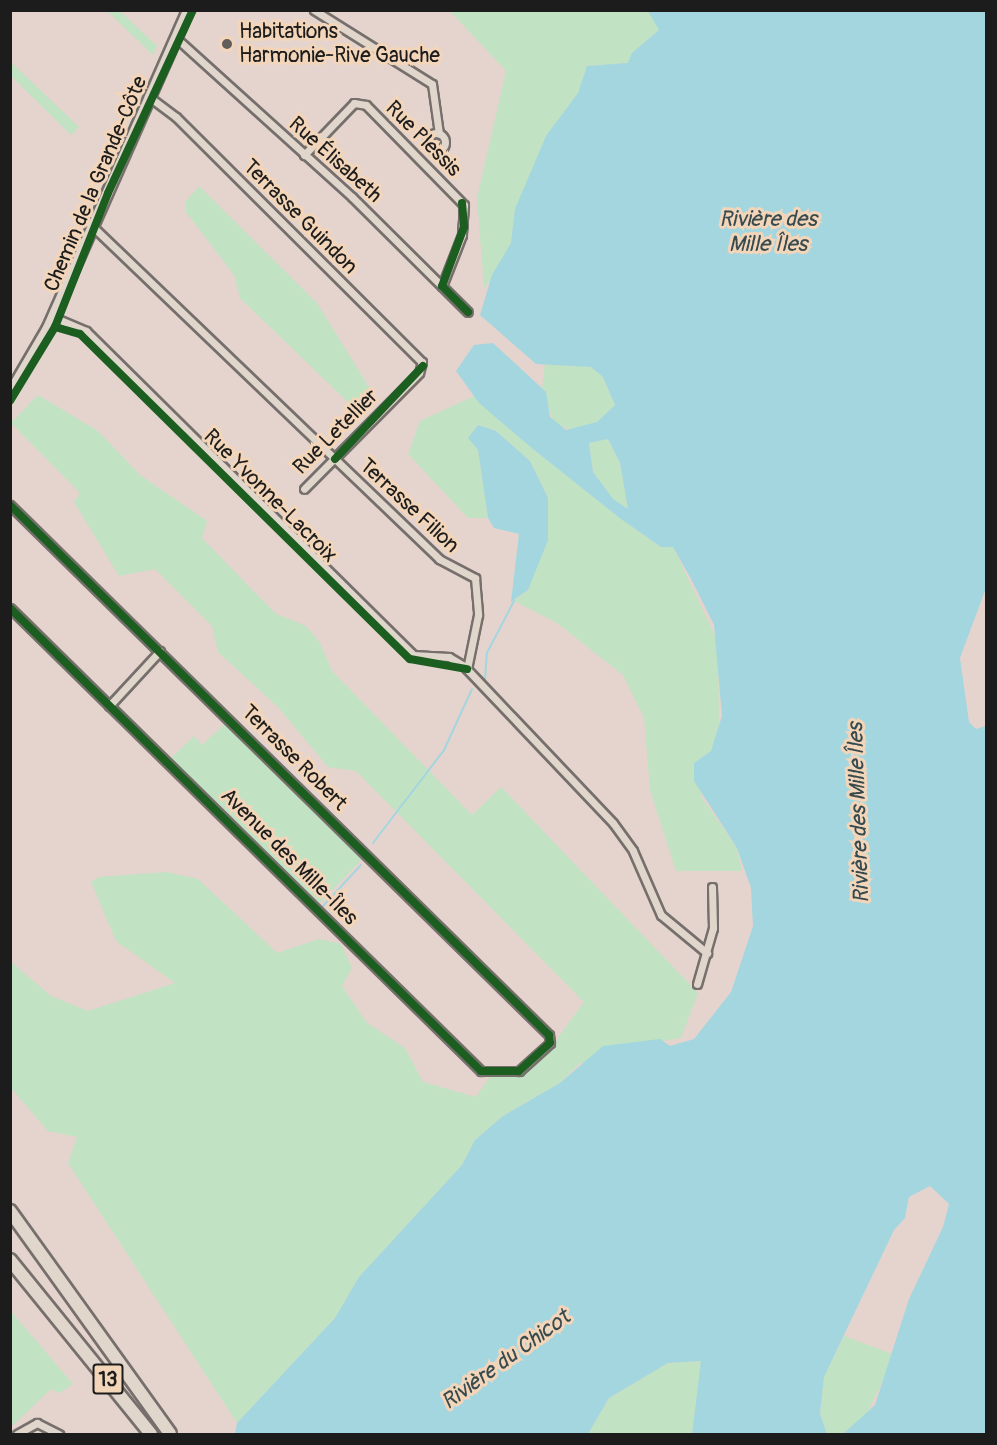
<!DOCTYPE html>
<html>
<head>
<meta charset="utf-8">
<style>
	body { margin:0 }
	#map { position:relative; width:997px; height:1445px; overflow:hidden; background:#e4d4cd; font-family:Pangolin,sans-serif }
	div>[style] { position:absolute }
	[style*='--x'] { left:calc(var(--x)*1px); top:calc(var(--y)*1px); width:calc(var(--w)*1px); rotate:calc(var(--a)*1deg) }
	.green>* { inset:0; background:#c1e2c3 }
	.water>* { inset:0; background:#a4d6e0 }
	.stream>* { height:2px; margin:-1px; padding:0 1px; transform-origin:1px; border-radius:1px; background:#a4d6e0 }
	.roads { filter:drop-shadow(2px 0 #766f6c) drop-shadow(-2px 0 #766f6c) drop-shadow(0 2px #766f6c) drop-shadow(0 -2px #766f6c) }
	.minor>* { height:7px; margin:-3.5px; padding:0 3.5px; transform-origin:3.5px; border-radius:3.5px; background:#e1d6cc }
	.minor>.ring { margin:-3.5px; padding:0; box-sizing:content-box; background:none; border:7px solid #e1d6cc; border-radius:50% }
	.secondary>* { height:10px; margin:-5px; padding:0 5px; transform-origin:5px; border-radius:5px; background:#e1d6cc }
	.motorway>* { height:12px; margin:-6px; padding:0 6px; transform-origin:6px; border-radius:6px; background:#e1d6cc }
	.cycleway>* { height:8px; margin:-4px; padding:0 4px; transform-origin:4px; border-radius:4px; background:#1b5e20 }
	.dots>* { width:16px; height:16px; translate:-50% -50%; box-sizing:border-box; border:3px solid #f3d5b9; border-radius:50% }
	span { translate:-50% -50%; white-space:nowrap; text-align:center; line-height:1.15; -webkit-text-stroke:6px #f3d5b9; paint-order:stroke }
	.shield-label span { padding:2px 4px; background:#f3d5b9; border:2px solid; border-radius:4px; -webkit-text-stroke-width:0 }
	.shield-label { font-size:20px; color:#1c1c1c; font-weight:700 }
	.poi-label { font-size:21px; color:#1c1c1c }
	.left { translate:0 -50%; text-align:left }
	.street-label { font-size:21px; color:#1c1c1c }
	.water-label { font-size:22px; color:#374b4f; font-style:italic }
	.frame { position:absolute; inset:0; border:12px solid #1c1c1c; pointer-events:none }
</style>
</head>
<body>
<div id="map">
	<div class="green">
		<div style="clip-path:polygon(107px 11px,120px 11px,157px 46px,153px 55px)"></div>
		<div style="clip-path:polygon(450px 11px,677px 11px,516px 253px,484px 288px,477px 198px,506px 71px)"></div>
		<div style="clip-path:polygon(10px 61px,79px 127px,71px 135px,11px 76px)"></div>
		<div style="clip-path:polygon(199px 186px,317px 303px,369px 387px,371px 398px,361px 409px,356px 410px,240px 298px,234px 275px,186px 212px,186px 201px)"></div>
		<div style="clip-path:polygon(545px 363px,591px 367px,603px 377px,615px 405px,597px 422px,576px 430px,555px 425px,542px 389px)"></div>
		<div style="clip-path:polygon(38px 395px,98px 431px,140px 475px,207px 521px,202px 538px,276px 614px,306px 626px,320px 643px,332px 671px,472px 815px,501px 787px,698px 993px,681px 1038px,629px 1047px,579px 1064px,560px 1083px,503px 1116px,475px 1140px,462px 1165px,359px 1277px,335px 1318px,237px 1423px,68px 1163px,77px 1137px,48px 1131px,11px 1088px,10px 961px,51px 996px,88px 1011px,175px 983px,116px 941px,91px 882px,99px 877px,167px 872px,198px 879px,277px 953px,319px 939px,341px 944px,352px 968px,342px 986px,367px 1023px,405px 1048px,423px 1082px,476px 1097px,490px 1077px,527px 1069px,555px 1042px,584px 1002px,356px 771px,328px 767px,277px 706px,218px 652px,212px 626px,155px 569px,119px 576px,74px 502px,80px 493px,11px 423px)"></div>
		<div style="clip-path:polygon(474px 396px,621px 519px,661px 547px,673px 547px,718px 642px,719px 732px,711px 751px,694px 763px,702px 798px,737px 848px,742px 871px,676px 871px,650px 790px,644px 718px,623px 675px,557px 623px,514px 601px,528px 590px,548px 498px,530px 461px,496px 431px,478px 425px,468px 438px,478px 450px,488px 518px,468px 518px,408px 454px,420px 421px)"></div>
		<div style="clip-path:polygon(608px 439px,620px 463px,628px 509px,613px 500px,593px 472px,589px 443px)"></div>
		<div style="clip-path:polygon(227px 722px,365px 856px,317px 906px,169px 760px,194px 736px,202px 745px)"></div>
		<div style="clip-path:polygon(10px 1310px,73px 1384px,60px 1393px,51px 1389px,11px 1427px)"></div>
		<div style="clip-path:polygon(844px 1336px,895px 1355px,865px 1418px,843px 1434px,827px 1434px,820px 1414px,824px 1377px)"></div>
		<div style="clip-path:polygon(702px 1361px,692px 1434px,588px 1434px,609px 1398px,668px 1363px)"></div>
	</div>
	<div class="water">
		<div style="clip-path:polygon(evenodd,648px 11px,986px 11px,986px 588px,960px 658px,969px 722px,976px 729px,986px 726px,986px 1434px,843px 1434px,875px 1405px,909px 1299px,943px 1227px,949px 1204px,930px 1186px,909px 1197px,905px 1218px,894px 1230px,824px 1377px,820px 1414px,827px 1434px,692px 1434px,701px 1361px,668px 1363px,609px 1398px,588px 1434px,235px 1434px,237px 1423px,335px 1318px,359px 1277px,462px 1165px,475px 1140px,503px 1116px,560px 1083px,603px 1046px,660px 1039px,670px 1046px,694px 1039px,731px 992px,753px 926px,751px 888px,737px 848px,694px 781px,694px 763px,711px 751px,722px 716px,714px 625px,691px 579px,673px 547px,661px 547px,621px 519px,533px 449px,479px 403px,456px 371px,474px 345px,493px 343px,546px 392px,550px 417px,566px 430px,597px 422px,615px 405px,603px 377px,591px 367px,536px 364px,480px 315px,492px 275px,511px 243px,515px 209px,546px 136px,578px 93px,587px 66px,628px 63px,632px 53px,659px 30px,648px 11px,608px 439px,620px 463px,628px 509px,613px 499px,593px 472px,589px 443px,608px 439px)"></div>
		<div style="clip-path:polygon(478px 425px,496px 431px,530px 461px,548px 498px,548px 540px,528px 590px,511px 602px,519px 534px,494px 528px,488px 518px,478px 450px,468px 438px)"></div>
	</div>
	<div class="stream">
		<div style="--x:485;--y:679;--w:26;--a:-86"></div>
		<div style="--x:487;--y:653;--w:59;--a:-62.6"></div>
		<div style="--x:373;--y:843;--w:117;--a:-52.6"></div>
		<div style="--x:444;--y:750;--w:67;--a:-65.3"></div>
		<div style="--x:323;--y:906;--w:56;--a:-47.2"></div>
	</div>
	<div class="roads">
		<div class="minor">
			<div style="--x:314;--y:10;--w:139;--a:32.1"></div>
			<div style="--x:432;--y:84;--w:50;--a:82"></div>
			<div style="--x:175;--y:37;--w:239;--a:42.1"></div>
			<div style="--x:352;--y:197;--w:163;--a:44.8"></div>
			<div style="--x:148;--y:96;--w:35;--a:37"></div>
			<div style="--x:176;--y:117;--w:347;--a:44.9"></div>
			<div style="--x:422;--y:362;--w:11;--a:105"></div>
			<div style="--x:419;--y:373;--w:163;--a:134.8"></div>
			<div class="ring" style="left:427px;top:133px;width:11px;height:11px"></div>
			<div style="--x:304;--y:155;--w:72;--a:-46.1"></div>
			<div style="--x:354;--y:103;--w:12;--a:9"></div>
			<div style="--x:366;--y:105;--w:140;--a:45.6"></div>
			<div style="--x:464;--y:205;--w:30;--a:94"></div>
			<div style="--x:462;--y:235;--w:55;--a:111.4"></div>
			<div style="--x:90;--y:224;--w:484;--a:43.8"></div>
			<div style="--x:439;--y:559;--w:41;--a:27.8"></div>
			<div style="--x:475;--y:578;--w:37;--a:85"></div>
			<div style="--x:478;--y:615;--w:55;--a:101.5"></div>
			<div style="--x:53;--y:317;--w:36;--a:23"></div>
			<div style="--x:86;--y:331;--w:460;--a:44.7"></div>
			<div style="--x:413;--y:655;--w:36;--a:3"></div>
			<div style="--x:449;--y:657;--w:17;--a:31"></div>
			<div style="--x:464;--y:666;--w:216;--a:46.5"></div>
			<div style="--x:613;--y:823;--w:34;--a:54"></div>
			<div style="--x:633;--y:851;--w:70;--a:66.4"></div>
			<div style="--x:661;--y:915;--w:60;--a:39.6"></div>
			<div style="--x:10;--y:505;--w:756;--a:44.52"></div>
			<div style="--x:549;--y:1035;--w:8;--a:83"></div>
			<div style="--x:550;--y:1043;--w:42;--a:137.9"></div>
			<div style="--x:519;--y:1071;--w:38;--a:180"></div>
			<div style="--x:481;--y:1071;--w:660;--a:-135.49"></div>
			<div style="--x:109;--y:706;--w:75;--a:-47.2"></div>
			<div style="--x:697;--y:984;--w:58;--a:-74.1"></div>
			<div style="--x:713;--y:928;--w:41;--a:-91.4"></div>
			<div style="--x:17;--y:1434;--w:23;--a:-29"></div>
			<div style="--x:37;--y:1423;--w:25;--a:27"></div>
		</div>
		<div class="secondary">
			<div style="--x:10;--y:393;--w:75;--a:-59.7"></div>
			<div style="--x:48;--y:328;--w:347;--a:-66.2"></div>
		</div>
		<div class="motorway">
			<div style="--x:10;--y:1211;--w:274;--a:54.3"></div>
			<div style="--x:10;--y:1260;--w:224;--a:51"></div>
		</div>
	</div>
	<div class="cycleway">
		<div style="--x:462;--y:203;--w:24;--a:85"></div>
		<div style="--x:464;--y:227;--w:63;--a:110.4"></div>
		<div style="--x:442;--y:286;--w:37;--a:45"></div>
		<div style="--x:55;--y:327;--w:26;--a:16"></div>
		<div style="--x:80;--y:334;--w:463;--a:44.6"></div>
		<div style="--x:410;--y:659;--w:58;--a:10"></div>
		<div style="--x:10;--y:401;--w:87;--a:-58.7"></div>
		<div style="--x:55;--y:327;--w:144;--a:-68.4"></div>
		<div style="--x:108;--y:193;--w:202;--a:-65.1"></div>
		<div style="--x:335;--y:459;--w:128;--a:-46.6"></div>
		<div style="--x:10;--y:505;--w:756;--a:44.52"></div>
		<div style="--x:549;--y:1035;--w:8;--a:83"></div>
		<div style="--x:550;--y:1043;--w:42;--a:137.9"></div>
		<div style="--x:519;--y:1071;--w:38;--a:180"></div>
		<div style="--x:481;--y:1071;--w:660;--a:-135.49"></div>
	</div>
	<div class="dots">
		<div style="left:227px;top:44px;background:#625c5a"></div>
	</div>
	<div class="shield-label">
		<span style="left:108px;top:1379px">13</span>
	</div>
	<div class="poi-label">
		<span class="left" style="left:239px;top:44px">Habitations<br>Harmonie-Rive Gauche</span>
	</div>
	<div class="street-label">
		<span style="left:423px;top:139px;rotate:45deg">Rue Plessis</span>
		<span style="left:335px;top:160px;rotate:42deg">Rue Élisabeth</span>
		<span style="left:96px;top:184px;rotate:-67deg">Chemin de la Grande-Côte</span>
		<span style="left:300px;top:217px;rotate:45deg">Terrasse Guindon</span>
		<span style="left:336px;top:432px;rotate:-45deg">Rue Letellier</span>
		<span style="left:270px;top:496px;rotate:45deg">Rue Yvonne-Lacroix</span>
		<span style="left:409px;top:506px;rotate:43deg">Terrasse Filion</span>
		<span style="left:294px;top:758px;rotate:45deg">Terrasse Robert</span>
		<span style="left:289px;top:857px;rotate:45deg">Avenue des Mille-Îles</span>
	</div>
	<div class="water-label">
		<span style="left:768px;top:232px">Rivière des<br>Mille Îles</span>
		<span style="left:859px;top:813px;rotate:-92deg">Rivière des Mille Îles</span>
		<span style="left:506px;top:1360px;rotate:-36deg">Rivière du Chicot</span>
	</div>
	<div class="frame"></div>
</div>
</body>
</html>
